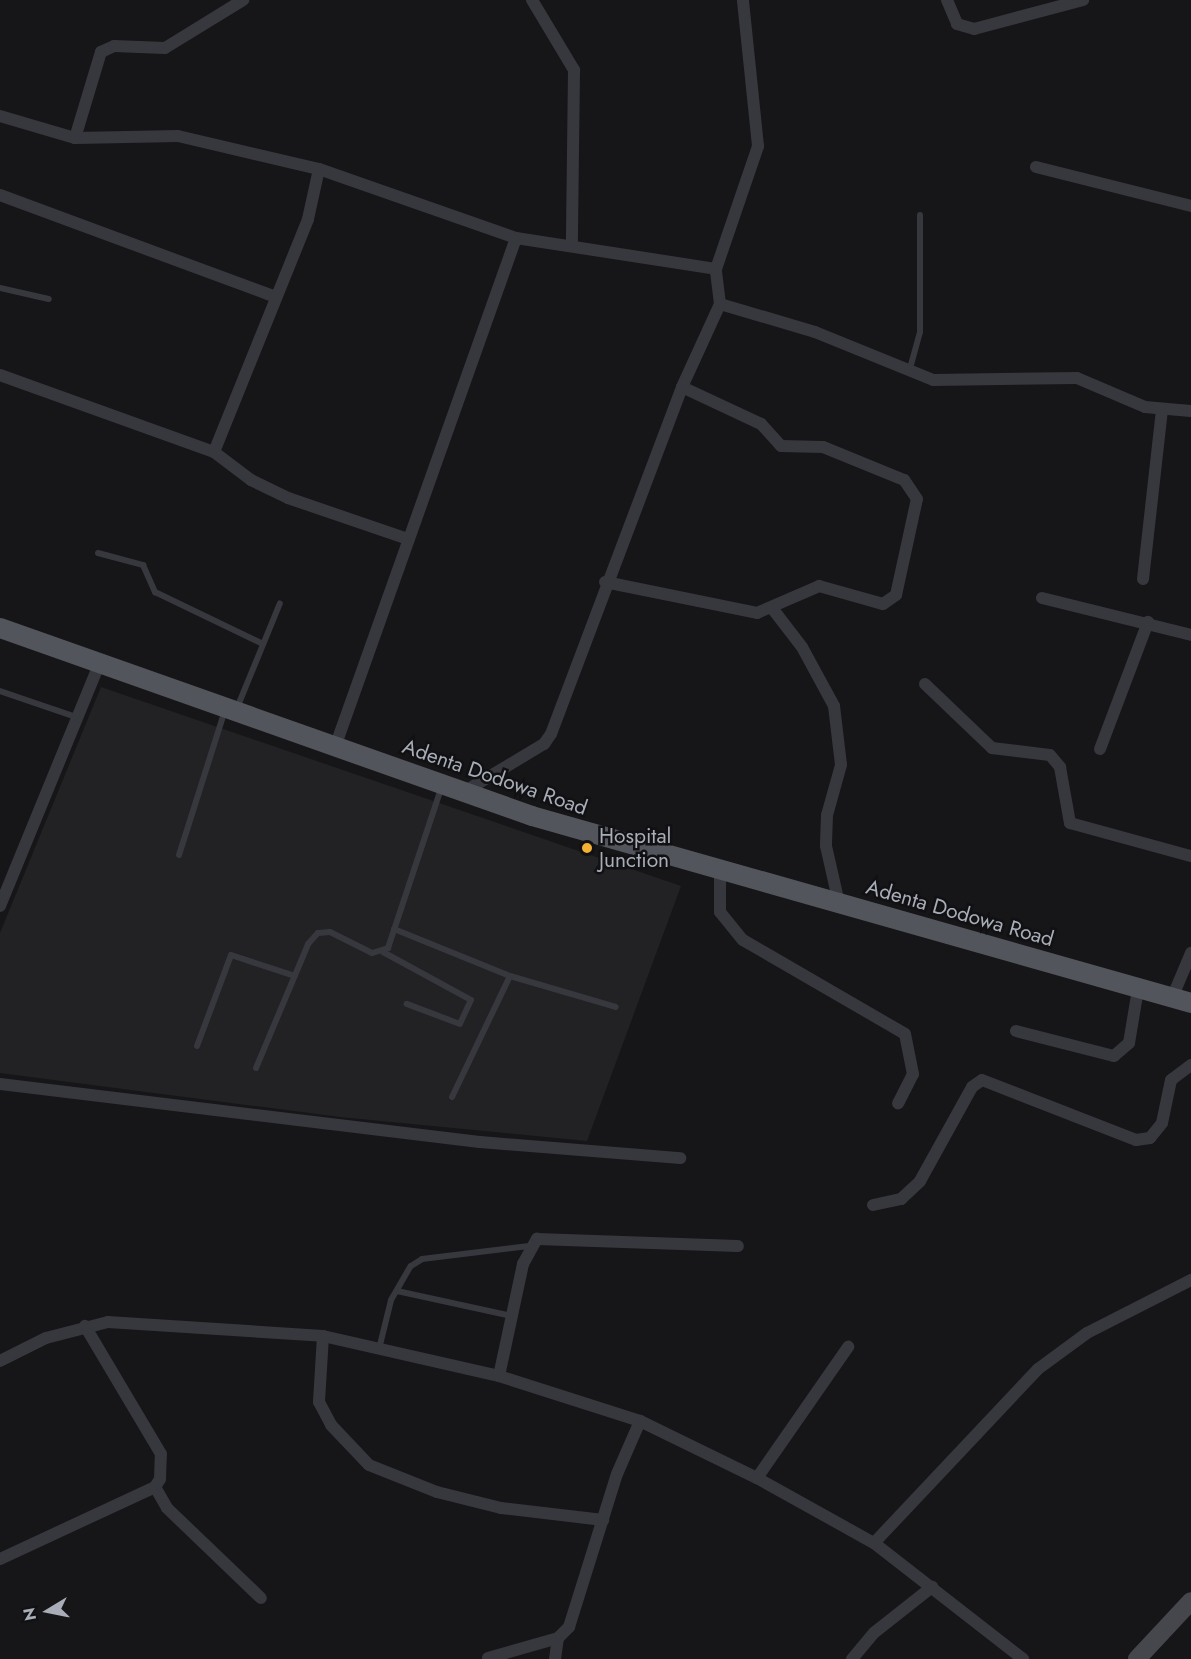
<!DOCTYPE html>
<html>
<head>
<meta charset="utf-8">
<style>
	body { margin:0 }
	#map { position:relative; width:1191px; height:1659px; overflow:hidden; background:#161618; font-family:Jost,sans-serif }
	div>[style] { position:absolute }
	[style*='--x'] { left:calc(var(--x)*1px); top:calc(var(--y)*1px); width:calc(var(--w)*1px); rotate:calc(var(--a)*1deg) }
	.built>* { inset:0; background:#222225 }
	.lane>* { height:6px; margin:-3px; padding:0 3px; transform-origin:3px; border-radius:3px; background:#37383d }
	.street>* { height:12px; margin:-6px; padding:0 6px; transform-origin:6px; border-radius:6px; background:#37383d }
	.secondary>* { height:18px; margin:-9px; padding:0 9px; transform-origin:9px; border-radius:9px; background:#45474d }
	.primary>* { height:20px; margin:-10px; padding:0 10px; transform-origin:10px; border-radius:10px; background:#53555c }
	.dots>* { width:16px; height:16px; translate:-50% -50%; box-sizing:border-box; border:3px solid #111113; border-radius:50% }
	span { translate:-50% -50%; white-space:nowrap; text-align:center; line-height:1.15; -webkit-text-stroke:5px #111113; paint-order:stroke }
	.street-label { font-size:21px; color:#a8adb8 }
	.poi-label { font-size:21px; color:#a8adb8 }
	.left { translate:0 -50%; text-align:left }
	.north { position:absolute; left:18px; top:1581px; width:60px; height:60px; -webkit-text-stroke:4px #111113; paint-order:stroke; rotate:260deg; font-size:16px; font-weight:700; line-height:24px; text-align:center; color:#a8adb8 }
	.north::after { content:''; display:block; margin:auto; width:21px; height:27px; background:#a8adb8; clip-path:polygon(50% 0,100% 100%,50% 72%,0 100%) }
</style>
</head>
<body>
<div id="map">
	<div class="built">
		<div style="clip-path:polygon(101px 687px,681px 886px,587px 1141px,340px 1117px,0 1073px,0 933px)"></div>
	</div>
	<div class="lane">
		<div style="--x:0;--y:288;--w:50;--a:12.7"></div>
		<div style="--x:909;--y:372;--w:41;--a:-74.6"></div>
		<div style="--x:920;--y:332;--w:117;--a:-90"></div>
		<div style="--x:98;--y:553;--w:47;--a:14.9"></div>
		<div style="--x:143;--y:565;--w:30;--a:66"></div>
		<div style="--x:155;--y:592;--w:120;--a:25.7"></div>
		<div style="--x:0;--y:691;--w:80;--a:18.9"></div>
		<div style="--x:237;--y:708;--w:113;--a:-67.7"></div>
		<div style="--x:179;--y:855;--w:152;--a:-72.4"></div>
		<div style="--x:394;--y:929;--w:125;--a:22.1"></div>
		<div style="--x:510;--y:976;--w:110;--a:16.3"></div>
		<div style="--x:383;--y:952;--w:100;--a:28.6"></div>
		<div style="--x:471;--y:1000;--w:26;--a:115"></div>
		<div style="--x:460;--y:1024;--w:57;--a:-159.3"></div>
		<div style="--x:197;--y:1046;--w:97;--a:-69.5"></div>
		<div style="--x:231;--y:955;--w:67;--a:18.2"></div>
		<div style="--x:256;--y:1068;--w:134;--a:-67.2"></div>
		<div style="--x:308;--y:944;--w:15;--a:-48"></div>
		<div style="--x:318;--y:933;--w:12;--a:-5"></div>
		<div style="--x:330;--y:932;--w:47;--a:26.6"></div>
		<div style="--x:372;--y:953;--w:17;--a:-17"></div>
		<div style="--x:388;--y:948;--w:171;--a:-71.6"></div>
		<div style="--x:452;--y:1097;--w:134;--a:-64.4"></div>
		<div style="--x:397;--y:1291;--w:118;--a:12.3"></div>
		<div style="--x:379;--y:1349;--w:50;--a:-76.2"></div>
		<div style="--x:391;--y:1300;--w:39;--a:-60"></div>
		<div style="--x:411;--y:1266;--w:13;--a:-32"></div>
		<div style="--x:422;--y:1259;--w:108;--a:-6.9"></div>
	</div>
	<div class="street">
		<div style="--x:532;--y:0;--w:82;--a:59"></div>
		<div style="--x:574;--y:70;--w:176;--a:90.7"></div>
		<div style="--x:947;--y:0;--w:26;--a:67"></div>
		<div style="--x:957;--y:24;--w:18;--a:16"></div>
		<div style="--x:974;--y:29;--w:113;--a:-14.9"></div>
		<div style="--x:0;--y:116;--w:78;--a:16.3"></div>
		<div style="--x:75;--y:138;--w:103;--a:-1.1"></div>
		<div style="--x:178;--y:136;--w:145;--a:13.2"></div>
		<div style="--x:319;--y:169;--w:209;--a:19.3"></div>
		<div style="--x:516;--y:238;--w:202;--a:8.8"></div>
		<div style="--x:75;--y:138;--w:90;--a:-73.2"></div>
		<div style="--x:101;--y:52;--w:14;--a:-25"></div>
		<div style="--x:114;--y:46;--w:51;--a:2.2"></div>
		<div style="--x:165;--y:48;--w:92;--a:-31.6"></div>
		<div style="--x:1036;--y:167;--w:160;--a:14.1"></div>
		<div style="--x:0;--y:195;--w:294;--a:20.3"></div>
		<div style="--x:720;--y:304;--w:99;--a:16.4"></div>
		<div style="--x:815;--y:332;--w:127;--a:22.1"></div>
		<div style="--x:933;--y:380;--w:144;--a:-0.8"></div>
		<div style="--x:1077;--y:378;--w:74;--a:23.1"></div>
		<div style="--x:1145;--y:407;--w:46;--a:5"></div>
		<div style="--x:0;--y:375;--w:227;--a:19.8"></div>
		<div style="--x:214;--y:452;--w:46;--a:37.1"></div>
		<div style="--x:251;--y:480;--w:41;--a:25.9"></div>
		<div style="--x:288;--y:498;--w:124;--a:18.9"></div>
		<div style="--x:214;--y:452;--w:251;--a:-68"></div>
		<div style="--x:308;--y:219;--w:51;--a:-77.6"></div>
		<div style="--x:1143;--y:579;--w:171;--a:-83.6"></div>
		<div style="--x:605;--y:582;--w:155;--a:11.5"></div>
		<div style="--x:757;--y:613;--w:68;--a:-23.5"></div>
		<div style="--x:819;--y:586;--w:66;--a:15.7"></div>
		<div style="--x:883;--y:604;--w:16;--a:-35"></div>
		<div style="--x:896;--y:595;--w:98;--a:-77.7"></div>
		<div style="--x:917;--y:499;--w:23;--a:-124"></div>
		<div style="--x:904;--y:480;--w:87;--a:-157.8"></div>
		<div style="--x:823;--y:447;--w:42;--a:-178.6"></div>
		<div style="--x:781;--y:446;--w:30;--a:-132"></div>
		<div style="--x:761;--y:424;--w:87;--a:-154.9"></div>
		<div style="--x:1042;--y:598;--w:154;--a:13.9"></div>
		<div style="--x:772;--y:608;--w:49;--a:52.4"></div>
		<div style="--x:802;--y:647;--w:67;--a:61.5"></div>
		<div style="--x:834;--y:706;--w:59;--a:83.2"></div>
		<div style="--x:841;--y:765;--w:52;--a:105.6"></div>
		<div style="--x:827;--y:815;--w:31;--a:92"></div>
		<div style="--x:826;--y:846;--w:58;--a:77.2"></div>
		<div style="--x:925;--y:684;--w:93;--a:43.7"></div>
		<div style="--x:992;--y:748;--w:58;--a:6.9"></div>
		<div style="--x:1050;--y:755;--w:16;--a:50"></div>
		<div style="--x:1060;--y:767;--w:57;--a:79.9"></div>
		<div style="--x:1070;--y:823;--w:125;--a:15.3"></div>
		<div style="--x:335;--y:747;--w:540;--a:-70.42"></div>
		<div style="--x:1100;--y:749;--w:136;--a:-69.3"></div>
		<div style="--x:462;--y:793;--w:96;--a:-30.9"></div>
		<div style="--x:544;--y:744;--w:12;--a:-55"></div>
		<div style="--x:551;--y:734;--w:371;--a:-69.3"></div>
		<div style="--x:682;--y:387;--w:91;--a:-65.4"></div>
		<div style="--x:720;--y:304;--w:35;--a:-97"></div>
		<div style="--x:716;--y:269;--w:130;--a:-71.1"></div>
		<div style="--x:758;--y:146;--w:147;--a:-95.9"></div>
		<div style="--x:720;--y:874;--w:38;--a:90"></div>
		<div style="--x:720;--y:912;--w:36;--a:51"></div>
		<div style="--x:743;--y:940;--w:187;--a:30.1"></div>
		<div style="--x:905;--y:1034;--w:41;--a:78.7"></div>
		<div style="--x:913;--y:1074;--w:33;--a:117"></div>
		<div style="--x:0;--y:906;--w:264;--a:-67.7"></div>
		<div style="--x:1172;--y:998;--w:49;--a:-67.1"></div>
		<div style="--x:1016;--y:1031;--w:101;--a:14.3"></div>
		<div style="--x:1114;--y:1056;--w:20;--a:-41"></div>
		<div style="--x:1129;--y:1043;--w:55;--a:-80.5"></div>
		<div style="--x:0;--y:1084;--w:483;--a:6.9"></div>
		<div style="--x:480;--y:1142;--w:201;--a:4.6"></div>
		<div style="--x:873;--y:1205;--w:29;--a:-12"></div>
		<div style="--x:901;--y:1199;--w:26;--a:-43"></div>
		<div style="--x:920;--y:1181;--w:107;--a:-61"></div>
		<div style="--x:972;--y:1087;--w:12;--a:-35"></div>
		<div style="--x:982;--y:1080;--w:165;--a:21.3"></div>
		<div style="--x:1136;--y:1140;--w:14;--a:-8"></div>
		<div style="--x:1150;--y:1138;--w:19;--a:-51"></div>
		<div style="--x:1162;--y:1123;--w:44;--a:-78.2"></div>
		<div style="--x:1171;--y:1080;--w:25;--a:-37"></div>
		<div style="--x:323;--y:1336;--w:66;--a:93.5"></div>
		<div style="--x:319;--y:1402;--w:26;--a:62"></div>
		<div style="--x:331;--y:1425;--w:55;--a:46.5"></div>
		<div style="--x:369;--y:1465;--w:73;--a:21.7"></div>
		<div style="--x:437;--y:1492;--w:66;--a:14"></div>
		<div style="--x:501;--y:1508;--w:103;--a:6.7"></div>
		<div style="--x:0;--y:1361;--w:51;--a:-26.6"></div>
		<div style="--x:46;--y:1338;--w:64;--a:-14.5"></div>
		<div style="--x:108;--y:1322;--w:215;--a:3.7"></div>
		<div style="--x:323;--y:1336;--w:180;--a:12.8"></div>
		<div style="--x:499;--y:1376;--w:148;--a:17.7"></div>
		<div style="--x:640;--y:1421;--w:130;--a:26"></div>
		<div style="--x:757;--y:1478;--w:134;--a:29.1"></div>
		<div style="--x:874;--y:1543;--w:189;--a:37.9"></div>
		<div style="--x:499;--y:1376;--w:115;--a:-77.9"></div>
		<div style="--x:523;--y:1264;--w:29;--a:-61"></div>
		<div style="--x:537;--y:1239;--w:201;--a:2"></div>
		<div style="--x:757;--y:1478;--w:160;--a:-55.2"></div>
		<div style="--x:155;--y:1487;--w:24;--a:60"></div>
		<div style="--x:167;--y:1508;--w:130;--a:43.8"></div>
		<div style="--x:874;--y:1543;--w:239;--a:-46.7"></div>
		<div style="--x:1038;--y:1369;--w:61;--a:-36.3"></div>
		<div style="--x:1087;--y:1333;--w:117;--a:-27"></div>
		<div style="--x:0;--y:1559;--w:171;--a:-24.9"></div>
		<div style="--x:155;--y:1487;--w:9;--a:-58"></div>
		<div style="--x:160;--y:1479;--w:25;--a:-88"></div>
		<div style="--x:161;--y:1454;--w:149;--a:-120.7"></div>
		<div style="--x:488;--y:1658;--w:73;--a:-15.9"></div>
		<div style="--x:558;--y:1638;--w:16;--a:-45"></div>
		<div style="--x:569;--y:1627;--w:160;--a:-72.6"></div>
		<div style="--x:617;--y:1474;--w:58;--a:-66.5"></div>
		<div style="--x:555;--y:1659;--w:21;--a:-82"></div>
		<div style="--x:852;--y:1659;--w:35;--a:-50"></div>
		<div style="--x:875;--y:1632;--w:73;--a:-38.3"></div>
	</div>
	<div class="secondary">
		<div style="--x:1137;--y:1659;--w:79;--a:-47"></div>
	</div>
	<div class="primary">
		<div style="--x:0;--y:628;--w:564;--a:19.46"></div>
		<div style="--x:532;--y:816;--w:685;--a:15.84"></div>
	</div>
	<div class="dots">
		<div style="left:587px;top:848px;background:#f2b134"></div>
	</div>
	<div class="street-label">
		<span style="left:495px;top:777px;rotate:19deg">Adenta Dodowa Road</span>
		<span style="left:960px;top:913px;rotate:16deg">Adenta Dodowa Road</span>
	</div>
	<div class="poi-label">
		<span class="left" style="left:599px;top:848px">Hospital<br>Junction</span>
	</div>
	<div class="north">N</div>
</div>
</body>
</html>
